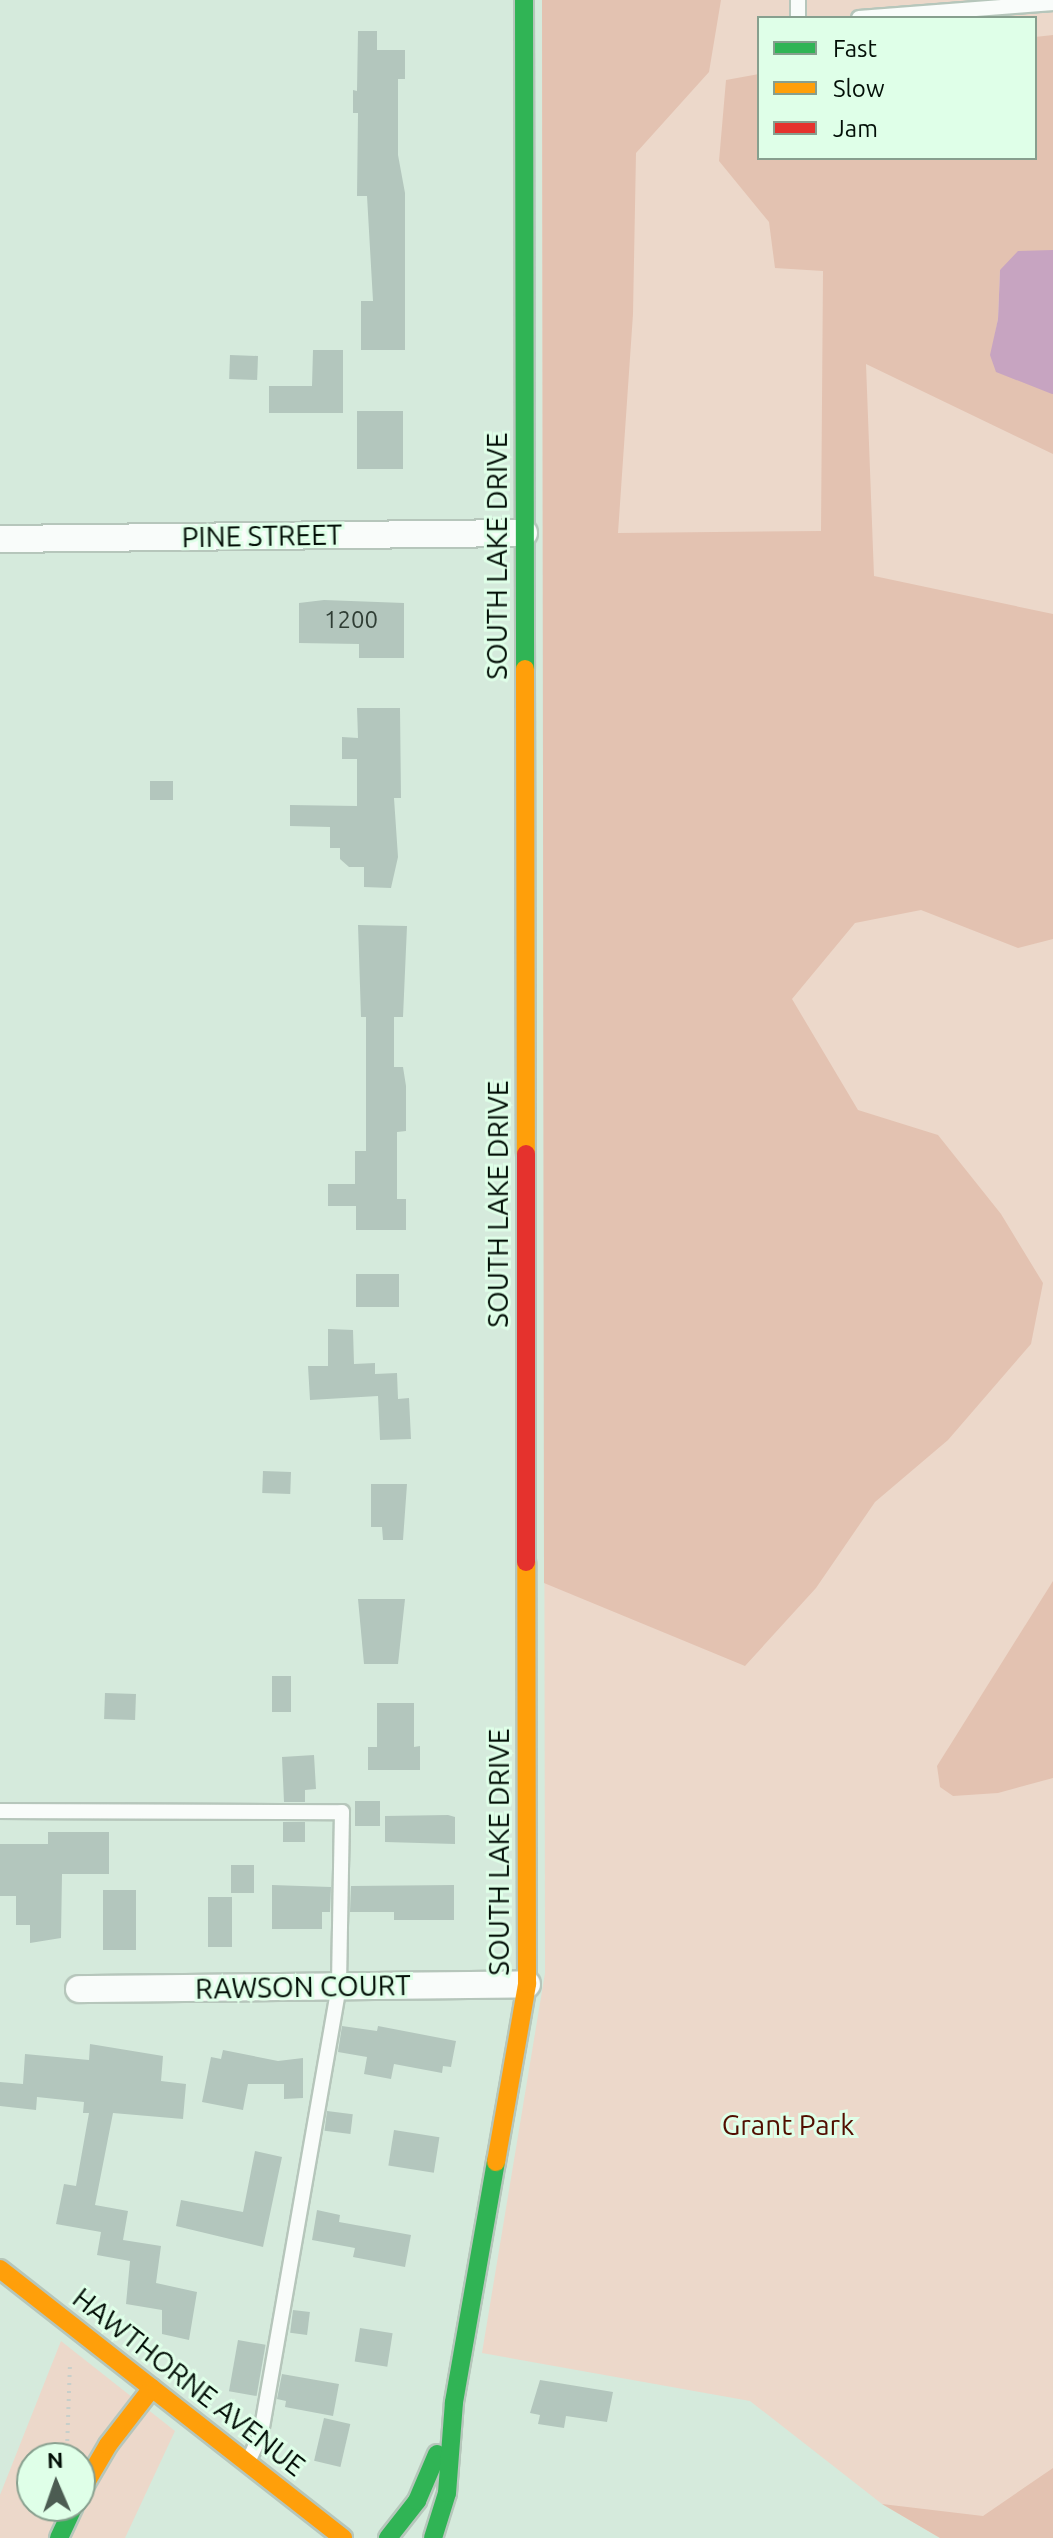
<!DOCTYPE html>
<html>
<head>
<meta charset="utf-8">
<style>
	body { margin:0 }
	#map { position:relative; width:1053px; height:2538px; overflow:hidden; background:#d5eadc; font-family:Ubuntu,sans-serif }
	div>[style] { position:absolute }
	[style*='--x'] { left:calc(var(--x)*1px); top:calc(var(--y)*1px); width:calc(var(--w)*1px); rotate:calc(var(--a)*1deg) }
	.green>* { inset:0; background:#ecd8ca }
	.forest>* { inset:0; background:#e3c2b1 }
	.water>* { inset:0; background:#c7a4c1 }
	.building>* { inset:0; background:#b3c6bd; transform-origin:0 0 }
	.path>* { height:4px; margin-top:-2px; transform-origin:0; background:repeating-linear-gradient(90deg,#c8cfca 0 2px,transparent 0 8px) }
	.roads { filter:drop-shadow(2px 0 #b6c6bb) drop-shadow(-2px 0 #b6c6bb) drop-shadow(0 2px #b6c6bb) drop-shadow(0 -2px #b6c6bb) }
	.lane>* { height:14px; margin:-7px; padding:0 7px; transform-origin:7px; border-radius:7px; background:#f9fcfa }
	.street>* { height:26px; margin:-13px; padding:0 13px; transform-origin:13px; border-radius:13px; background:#f9fcfa }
	.fast>* { height:18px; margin:-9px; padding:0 9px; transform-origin:9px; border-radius:9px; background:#30b455 }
	.slow>* { height:18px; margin:-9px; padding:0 9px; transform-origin:9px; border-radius:9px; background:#ff9f0a }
	.jam>* { height:18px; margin:-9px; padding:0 9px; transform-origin:9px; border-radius:9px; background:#e5322d }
	span { translate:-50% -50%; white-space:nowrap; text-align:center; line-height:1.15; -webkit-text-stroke:6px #dfffe8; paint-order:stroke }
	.number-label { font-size:24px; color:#2f3d34 }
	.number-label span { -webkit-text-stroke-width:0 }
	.street-label { font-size:28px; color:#030f07 }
	.park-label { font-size:28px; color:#510e00 }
	.legend { position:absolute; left:757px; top:16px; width:280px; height:144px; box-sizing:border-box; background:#dfffe8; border:2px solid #879f8e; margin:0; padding:10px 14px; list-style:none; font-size:24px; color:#030f07 }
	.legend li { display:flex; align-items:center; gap:16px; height:40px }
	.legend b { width:40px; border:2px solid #879f8e }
	.north { position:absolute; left:16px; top:2442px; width:80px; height:80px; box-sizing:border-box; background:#dfffe8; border:2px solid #879f8e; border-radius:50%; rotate:358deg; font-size:22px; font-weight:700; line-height:32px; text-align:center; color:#030f07 }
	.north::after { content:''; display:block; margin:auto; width:28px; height:36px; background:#4c5c52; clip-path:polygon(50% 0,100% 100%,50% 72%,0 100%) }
</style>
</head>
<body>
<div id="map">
	<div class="green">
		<div style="clip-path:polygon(evenodd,542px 0,1053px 0,1053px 2538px,940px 2538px,882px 2504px,750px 2401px,482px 2353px,545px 1973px,542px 0,759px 18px,1035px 18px,1035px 158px,759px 158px,759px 18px)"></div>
		<div style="clip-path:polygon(evenodd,61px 2341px,175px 2431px,125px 2538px,0 2538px,0 2495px,61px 2341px,32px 2458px,80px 2458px,80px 2506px,32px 2506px,32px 2458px)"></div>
	</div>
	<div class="forest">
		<div style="clip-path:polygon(542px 0,721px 0,709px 72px,636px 153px,633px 314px,618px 533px,821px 531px,823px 271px,775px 268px,769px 222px,719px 161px,726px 80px,759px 74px,759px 158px,1035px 158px,1035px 37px,1053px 35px,1053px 250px,1000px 270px,998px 319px,991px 355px,1053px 394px,1053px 454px,866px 364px,874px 576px,1053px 614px,1053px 939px,1018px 948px,921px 910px,855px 923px,792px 999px,858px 1110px,938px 1135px,1001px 1214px,1043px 1283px,1031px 1344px,948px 1440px,875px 1502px,816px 1588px,745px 1666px,544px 1583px)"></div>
		<div style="clip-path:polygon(1053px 1581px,1053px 1778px,998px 1793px,953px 1796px,940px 1787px,937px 1766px)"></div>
		<div style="clip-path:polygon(1053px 2468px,1053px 2538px,940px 2538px,882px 2504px,983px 2516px)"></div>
	</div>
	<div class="water">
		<div style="clip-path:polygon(1053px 250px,1053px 394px,1052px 394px,996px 372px,990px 355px,998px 319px,1000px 270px,1018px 251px)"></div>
	</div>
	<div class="building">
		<div style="clip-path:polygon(358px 31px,377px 31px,377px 50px,405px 50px,405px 79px,398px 79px,398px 155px,405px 193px,405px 350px,361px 350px,361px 301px,373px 301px,367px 196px,357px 196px,358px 113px,353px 113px,353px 90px,357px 91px)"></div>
		<div style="clip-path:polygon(313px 350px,343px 350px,343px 413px,269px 413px,269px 386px,312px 386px)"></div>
		<div style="left:230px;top:355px;width:28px;height:24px;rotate:2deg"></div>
		<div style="left:357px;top:411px;width:46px;height:58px"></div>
		<div style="clip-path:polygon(324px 600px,404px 603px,404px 658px,359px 658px,359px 644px,299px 643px,299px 603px)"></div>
		<div style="clip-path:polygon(357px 708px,400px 708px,401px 798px,394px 798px,398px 857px,391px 888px,364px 887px,364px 867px,349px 867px,340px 859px,340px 848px,330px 848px,330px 827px,290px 826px,290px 805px,357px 806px,357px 759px,342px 759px,342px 737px,358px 738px)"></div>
		<div style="left:150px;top:781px;width:23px;height:19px"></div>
		<div style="clip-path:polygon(358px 925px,407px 926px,403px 1017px,394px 1017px,394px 1067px,403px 1067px,406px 1086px,406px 1131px,397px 1132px,397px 1199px,406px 1199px,406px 1230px,356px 1230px,356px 1206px,328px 1206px,328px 1184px,355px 1184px,355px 1151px,366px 1151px,366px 1017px,361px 1017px)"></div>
		<div style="left:356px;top:1274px;width:43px;height:33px"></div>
		<div style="clip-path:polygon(328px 1329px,353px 1330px,354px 1364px,375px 1363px,375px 1374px,397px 1373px,398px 1399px,409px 1398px,411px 1439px,380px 1440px,378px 1396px,310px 1400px,308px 1366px,328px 1366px)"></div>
		<div style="left:263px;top:1471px;width:28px;height:22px;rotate:2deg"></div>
		<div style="clip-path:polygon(371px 1484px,407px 1484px,403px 1540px,383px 1540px,382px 1527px,371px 1527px)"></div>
		<div style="clip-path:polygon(358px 1599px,405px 1599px,398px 1664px,364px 1664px)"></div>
		<div style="left:272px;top:1676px;width:19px;height:36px"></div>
		<div style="left:105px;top:1693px;width:31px;height:26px;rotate:2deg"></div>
		<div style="clip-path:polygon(377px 1703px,414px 1703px,414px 1747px,420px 1746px,420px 1770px,368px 1770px,368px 1747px,377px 1747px)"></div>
		<div style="clip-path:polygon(314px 1755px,316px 1789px,305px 1790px,305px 1802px,284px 1802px,282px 1757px)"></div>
		<div style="left:355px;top:1801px;width:25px;height:25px"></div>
		<div style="clip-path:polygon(448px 1815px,455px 1817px,455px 1844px,385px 1842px,385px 1816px)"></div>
		<div style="left:283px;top:1822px;width:22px;height:20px"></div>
		<div style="clip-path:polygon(48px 1832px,109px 1832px,109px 1874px,62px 1874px,61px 1938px,30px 1943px,30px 1925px,16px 1925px,16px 1896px,0 1896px,0 1844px,48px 1844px)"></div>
		<div style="left:231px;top:1865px;width:23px;height:28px"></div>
		<div style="clip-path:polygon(272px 1885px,331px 1887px,330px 1912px,322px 1912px,322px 1929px,272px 1929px)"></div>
		<div style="clip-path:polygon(454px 1885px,454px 1920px,394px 1920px,394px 1912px,350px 1912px,351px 1886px)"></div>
		<div style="left:103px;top:1890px;width:33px;height:60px"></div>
		<div style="left:208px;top:1897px;width:24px;height:50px"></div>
		<div style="clip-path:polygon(342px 2026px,377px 2031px,378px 2026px,456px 2041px,451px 2067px,443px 2066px,442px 2073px,394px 2064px,391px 2079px,364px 2074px,367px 2057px,338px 2052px)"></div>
		<div style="clip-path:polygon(90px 2044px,163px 2056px,161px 2081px,186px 2084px,183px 2119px,113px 2113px,95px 2205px,128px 2211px,123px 2240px,161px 2246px,156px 2283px,197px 2292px,189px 2340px,162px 2334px,162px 2310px,126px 2304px,130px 2261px,97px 2255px,101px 2232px,56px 2224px,64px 2184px,76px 2186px,89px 2113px,83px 2113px,84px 2102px,37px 2097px,36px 2110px,0 2106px,0 2082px,23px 2084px,25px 2054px,89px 2060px)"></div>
		<div style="clip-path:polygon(223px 2050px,278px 2061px,303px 2058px,303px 2098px,284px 2099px,284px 2084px,248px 2084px,243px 2110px,202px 2102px,211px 2057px,221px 2059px)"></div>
		<div style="left:327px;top:2111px;width:26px;height:20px;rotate:7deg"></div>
		<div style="left:394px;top:2130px;width:46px;height:36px;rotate:9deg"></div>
		<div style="clip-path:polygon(255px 2151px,282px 2157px,263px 2247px,176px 2226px,181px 2200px,243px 2212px)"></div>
		<div style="clip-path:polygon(317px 2210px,340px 2215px,339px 2222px,411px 2235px,405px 2267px,353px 2257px,355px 2248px,312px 2240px)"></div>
		<div style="left:293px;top:2310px;width:17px;height:23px;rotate:7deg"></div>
		<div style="left:360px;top:2328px;width:33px;height:34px;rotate:9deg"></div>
		<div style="left:238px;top:2340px;width:28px;height:52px;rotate:10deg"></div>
		<div style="clip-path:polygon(282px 2374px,339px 2384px,333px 2416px,285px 2407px,286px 2401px,277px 2399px)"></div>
		<div style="clip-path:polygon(540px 2380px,613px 2392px,607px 2422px,566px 2416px,564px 2428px,538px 2424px,540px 2415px,530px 2413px)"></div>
		<div style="left:324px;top:2418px;width:27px;height:44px;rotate:13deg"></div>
	</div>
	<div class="path">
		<div style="--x:67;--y:2449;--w:85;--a:-88"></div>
	</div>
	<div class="roads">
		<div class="lane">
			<div style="--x:798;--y:0;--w:18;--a:90"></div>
			<div style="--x:859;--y:18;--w:195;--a:-4.4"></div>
			<div style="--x:0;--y:1811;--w:342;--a:0.2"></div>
			<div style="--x:342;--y:1812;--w:174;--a:91"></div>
			<div style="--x:339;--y:1986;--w:455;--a:99.9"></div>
			<div style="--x:261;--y:2434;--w:29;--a:115"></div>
		</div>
		<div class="street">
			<div style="--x:0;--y:539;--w:524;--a:-0.66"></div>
			<div style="--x:79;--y:1989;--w:448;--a:-0.6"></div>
		</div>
		<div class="fast">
			<div style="--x:524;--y:0;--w:669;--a:89.91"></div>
			<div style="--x:59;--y:2538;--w:35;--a:-65"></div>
			<div style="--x:388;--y:2538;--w:47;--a:-51.9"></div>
			<div style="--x:417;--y:2501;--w:51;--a:-66.9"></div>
			<div style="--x:433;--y:2538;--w:47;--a:-72.7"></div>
			<div style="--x:447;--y:2493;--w:91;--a:-85.6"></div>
			<div style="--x:454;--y:2402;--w:244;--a:-80.1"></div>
		</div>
		<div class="slow">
			<div style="--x:525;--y:669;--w:485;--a:89.9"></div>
			<div style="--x:496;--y:2162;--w:181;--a:-80.1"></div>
			<div style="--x:527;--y:1984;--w:422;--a:-90.1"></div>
			<div style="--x:0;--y:2269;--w:436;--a:38.1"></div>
			<div style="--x:80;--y:2493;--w:56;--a:-59.7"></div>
			<div style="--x:108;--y:2445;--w:72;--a:-52.3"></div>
		</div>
		<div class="jam">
			<div style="--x:526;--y:1154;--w:408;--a:90"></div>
		</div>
	</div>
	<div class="number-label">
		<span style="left:351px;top:620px">1200</span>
	</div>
	<div class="street-label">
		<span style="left:262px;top:536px;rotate:-1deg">PINE STREET</span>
		<span style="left:497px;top:556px;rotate:-90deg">SOUTH LAKE DRIVE</span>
		<span style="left:498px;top:1204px;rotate:-90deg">SOUTH LAKE DRIVE</span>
		<span style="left:499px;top:1852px;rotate:-90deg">SOUTH LAKE DRIVE</span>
		<span style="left:303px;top:1987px;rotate:-1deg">RAWSON COURT</span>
		<span style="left:189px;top:2382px;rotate:38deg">HAWTHORNE AVENUE</span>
	</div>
	<div class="park-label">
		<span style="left:788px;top:2125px">Grant Park</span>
	</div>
	<ul class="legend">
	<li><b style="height:10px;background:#30b455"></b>Fast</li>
	<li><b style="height:10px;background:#ff9f0a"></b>Slow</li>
	<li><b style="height:10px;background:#e5322d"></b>Jam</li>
	</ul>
	<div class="north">N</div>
</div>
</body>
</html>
